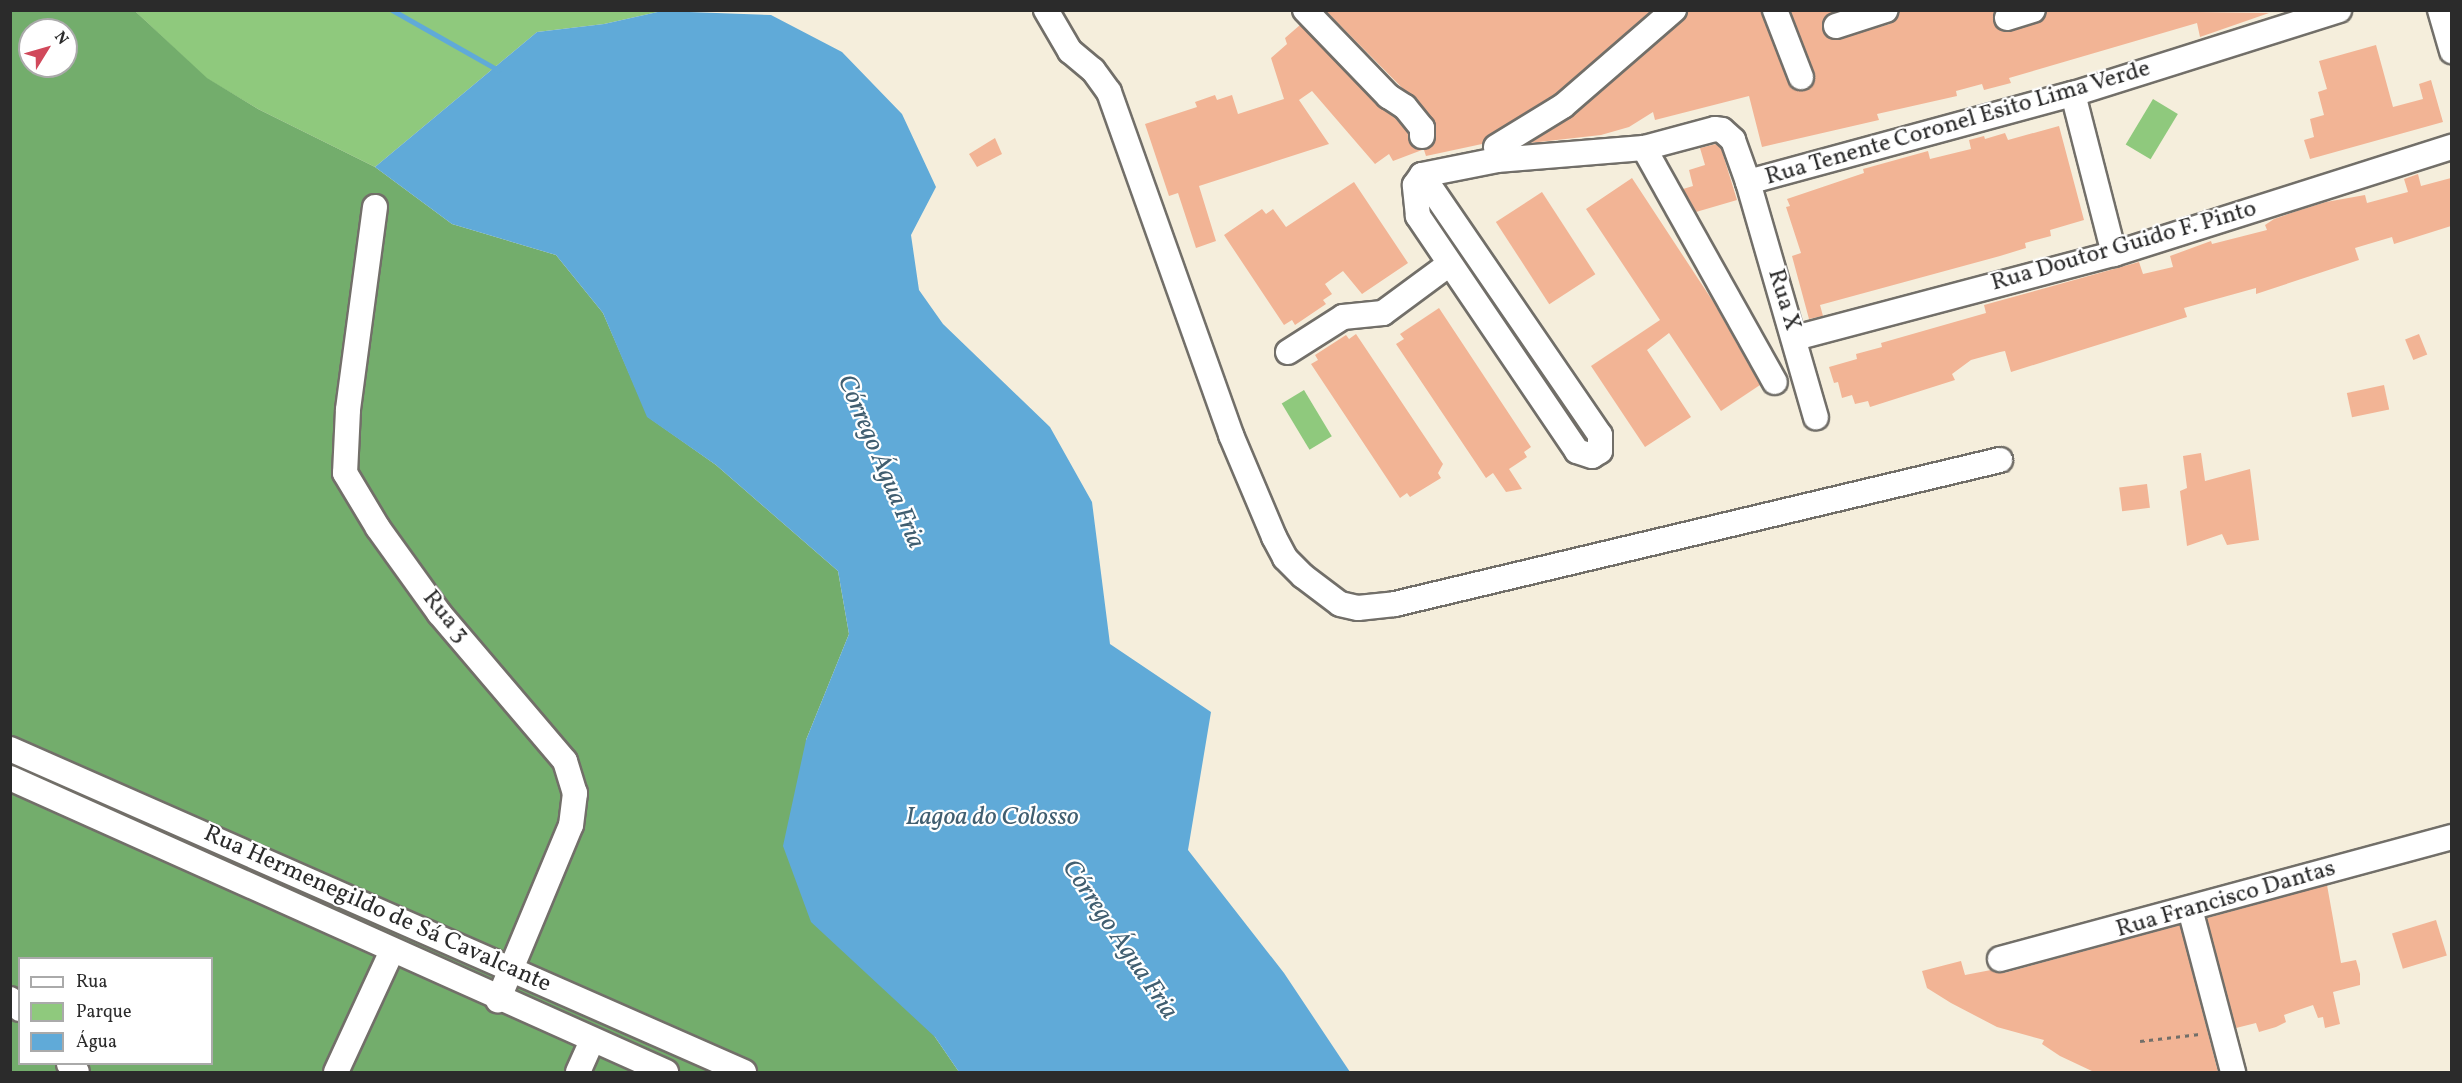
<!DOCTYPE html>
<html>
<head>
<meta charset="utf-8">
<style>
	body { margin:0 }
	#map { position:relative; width:2462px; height:1083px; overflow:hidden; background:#f5eedc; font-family:Vollkorn,serif }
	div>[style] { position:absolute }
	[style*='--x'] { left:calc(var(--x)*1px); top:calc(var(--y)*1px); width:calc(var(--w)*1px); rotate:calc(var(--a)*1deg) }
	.green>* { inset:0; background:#8fc97d; transform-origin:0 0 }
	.forest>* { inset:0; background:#73ad6c }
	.water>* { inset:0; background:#60aad8 }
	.stream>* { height:5px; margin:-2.5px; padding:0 2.5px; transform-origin:2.5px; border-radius:2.5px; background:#60aad8 }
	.building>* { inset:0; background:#f2b495; transform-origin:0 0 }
	.path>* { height:3px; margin-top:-1.5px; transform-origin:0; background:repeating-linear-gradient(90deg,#726f69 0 4.5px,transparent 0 9px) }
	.roads { filter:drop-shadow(2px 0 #726f69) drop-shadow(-2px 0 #726f69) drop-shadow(0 2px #726f69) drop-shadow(0 -2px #726f69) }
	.minor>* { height:24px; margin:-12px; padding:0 12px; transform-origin:12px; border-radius:12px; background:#fff }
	span { translate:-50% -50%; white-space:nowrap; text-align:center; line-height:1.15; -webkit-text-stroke:4.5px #fff; paint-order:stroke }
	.street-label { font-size:24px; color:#2b2b2b }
	.water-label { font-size:26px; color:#405e70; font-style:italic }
	.frame { position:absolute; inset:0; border:12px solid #2b2b2b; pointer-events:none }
	.legend { position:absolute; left:18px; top:957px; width:195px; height:108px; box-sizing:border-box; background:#fff; border:2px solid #aaa; margin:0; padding:8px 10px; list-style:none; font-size:18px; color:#2b2b2b }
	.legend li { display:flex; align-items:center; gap:12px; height:30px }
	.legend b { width:30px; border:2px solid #aaa }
	.north { position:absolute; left:18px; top:18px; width:60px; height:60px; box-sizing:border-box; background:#fff; border:2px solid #aaa; border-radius:50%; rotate:53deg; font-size:16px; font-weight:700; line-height:24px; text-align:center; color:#2b2b2b }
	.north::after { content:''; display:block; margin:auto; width:21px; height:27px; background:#d1495b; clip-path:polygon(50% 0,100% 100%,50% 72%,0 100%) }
</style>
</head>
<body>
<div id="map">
	<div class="green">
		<div style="clip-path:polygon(135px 11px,662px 11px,604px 24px,537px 32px,375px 167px,258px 109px,206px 78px)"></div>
		<div style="left:2153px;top:99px;width:29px;height:53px;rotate:31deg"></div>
		<div style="left:1304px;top:390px;width:54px;height:26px;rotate:59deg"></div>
	</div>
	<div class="forest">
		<div style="clip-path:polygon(evenodd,10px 11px,135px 11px,207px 78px,258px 109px,375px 167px,452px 224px,556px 255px,603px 313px,648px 417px,716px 465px,838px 571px,849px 634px,806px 740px,935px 1037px,959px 1072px,11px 1072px,10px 11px,30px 30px,66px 30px,66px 66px,30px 66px,30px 30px,10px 11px,20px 958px,212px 958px,212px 1064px,20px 1064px,20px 958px)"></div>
	</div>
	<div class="water">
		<div style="clip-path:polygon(662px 11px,771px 15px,842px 52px,902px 114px,936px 187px,911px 235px,919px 290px,943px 324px,1050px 427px,1092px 502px,1110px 644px,1211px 712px,1188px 850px,1284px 973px,1350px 1072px,959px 1072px,935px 1037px,811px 922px,783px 846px,806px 740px,849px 634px,838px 571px,716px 465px,647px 417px,603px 313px,556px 255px,452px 224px,375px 167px,537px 32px,604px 24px)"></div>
	</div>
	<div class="stream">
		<div style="--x:392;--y:10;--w:122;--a:29.5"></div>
	</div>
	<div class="building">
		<div style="clip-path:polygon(1325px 10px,1652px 10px,1555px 94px,1489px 135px,1482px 144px,1426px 156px,1424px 150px,1434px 144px,1436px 137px,1433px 119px)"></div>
		<div style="clip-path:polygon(1688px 10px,1761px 10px,1788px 82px,1799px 91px,1812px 86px,1814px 72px,1790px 10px,1838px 10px,1826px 16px,1822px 24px,1826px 36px,1834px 40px,1890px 24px,1900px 10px,1995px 10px,1994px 23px,2004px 32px,2038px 23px,2047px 10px,2269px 13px,2200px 37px,2197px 23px,2009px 78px,2011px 83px,1984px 90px,1982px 84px,1956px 91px,1957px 96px,1877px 114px,1879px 120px,1762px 147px,1749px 96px,1655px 120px,1653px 112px,1629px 127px,1601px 135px,1530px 143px,1572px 117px,1683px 21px)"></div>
		<div style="clip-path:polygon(1300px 25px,1378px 106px,1395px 118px,1408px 133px,1410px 144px,1422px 150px,1393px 161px,1389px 154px,1375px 164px,1312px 91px,1299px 100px,1329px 144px,1199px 186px,1216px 241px,1196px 248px,1178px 193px,1169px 196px,1145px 124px,1197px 107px,1195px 102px,1215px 95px,1217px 100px,1232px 95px,1238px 114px,1284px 99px,1271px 58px,1287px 44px,1285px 38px)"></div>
		<div style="clip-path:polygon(2376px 45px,2393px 107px,2423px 99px,2419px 84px,2431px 80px,2443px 122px,2310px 159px,2304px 140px,2314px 137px,2310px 119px,2324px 115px,2318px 92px,2327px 89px,2319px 61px)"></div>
		<div style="clip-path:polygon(2059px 126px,2084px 220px,2050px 230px,2051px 236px,2025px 243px,2026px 248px,2000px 256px,1820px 305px,1823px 316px,1809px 319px,1792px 256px,1801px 253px,1786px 207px,1790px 206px,1787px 199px,1864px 173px,1863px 169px,1928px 151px,1930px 159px,1971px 149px,1969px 140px,1984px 136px,1985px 139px,2005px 133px,2008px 140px)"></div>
		<div style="clip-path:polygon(995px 138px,1002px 154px,977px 167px,969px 154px)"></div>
		<div style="clip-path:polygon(1716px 144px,1721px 148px,1737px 200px,1696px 212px,1683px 189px,1693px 186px,1689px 170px,1705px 165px,1700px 148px)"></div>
		<div style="clip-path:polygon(2418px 174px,2421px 186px,2451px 178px,2451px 226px,2394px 244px,2392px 237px,2355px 248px,2359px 260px,2256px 294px,2256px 288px,2184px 308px,2187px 317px,2011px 372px,2005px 351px,2000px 352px,1971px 360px,1952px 374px,1955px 380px,1870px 407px,1868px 401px,1855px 404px,1852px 395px,1842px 398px,1838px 382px,1834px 383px,1829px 367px,1857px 359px,1856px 354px,1882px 347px,1881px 343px,1986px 313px,1984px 305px,2139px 262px,2143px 274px,2173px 267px,2170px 256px,2211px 241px,2212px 244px,2267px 230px,2265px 225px,2274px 219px,2300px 210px,2326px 202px,2365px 195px,2367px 203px,2408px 192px,2404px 179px)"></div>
		<div style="clip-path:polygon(1632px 178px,1714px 303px,1760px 385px,1721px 411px,1669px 333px,1647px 350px,1691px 417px,1645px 447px,1591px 366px,1660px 320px,1586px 209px)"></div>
		<div style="clip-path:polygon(1354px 182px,1408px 263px,1362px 294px,1343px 271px,1325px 284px,1332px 294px,1323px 300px,1326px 304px,1295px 325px,1292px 320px,1284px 325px,1224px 235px,1262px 209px,1266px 214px,1273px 209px,1286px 227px)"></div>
		<div style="left:1542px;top:192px;width:98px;height:55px;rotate:57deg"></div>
		<div style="clip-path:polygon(1439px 308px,1531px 447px,1524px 452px,1527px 457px,1509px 469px,1522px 489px,1506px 492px,1493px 473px,1486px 478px,1396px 344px,1404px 339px,1400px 334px)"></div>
		<div style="clip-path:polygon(1356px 334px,1443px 464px,1438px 473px,1441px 478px,1410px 497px,1407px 493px,1400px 498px,1311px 364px,1318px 360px,1315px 355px,1346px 335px,1349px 339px)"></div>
		<div style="left:2419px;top:334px;width:22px;height:15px;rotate:68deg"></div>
		<div style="left:2384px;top:385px;width:25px;height:38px;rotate:78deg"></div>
		<div style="clip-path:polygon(2201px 453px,2205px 481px,2250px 469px,2259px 540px,2227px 545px,2222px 534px,2187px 546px,2180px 491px,2187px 488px,2183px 456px)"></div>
		<div style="left:2147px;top:484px;width:24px;height:28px;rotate:83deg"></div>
		<div style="clip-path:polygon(2327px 885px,2341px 963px,2356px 960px,2360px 974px,2360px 985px,2333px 992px,2340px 1024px,2325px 1028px,2323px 1017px,2318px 1018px,2313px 1005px,2284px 1015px,2286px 1022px,2276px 1027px,2259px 1032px,2256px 1023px,2236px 1028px,2207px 918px)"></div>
		<div style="left:2436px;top:920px;width:37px;height:46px;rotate:73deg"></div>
		<div style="clip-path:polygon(2180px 925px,2218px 1072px,2094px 1072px,2060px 1056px,2042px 1044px,2044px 1040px,1997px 1027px,1951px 1003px,1927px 988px,1922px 971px,1961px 961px,1965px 975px,1991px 970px,2004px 973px)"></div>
	</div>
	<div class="path">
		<div style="--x:2140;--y:1041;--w:60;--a:-6.7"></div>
	</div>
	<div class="roads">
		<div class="minor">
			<div style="--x:1046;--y:10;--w:48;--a:59.7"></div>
			<div style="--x:1070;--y:51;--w:30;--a:40"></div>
			<div style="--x:1093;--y:70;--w:27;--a:54"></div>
			<div style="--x:1109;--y:92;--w:364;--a:70.4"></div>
			<div style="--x:1231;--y:435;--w:111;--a:67.1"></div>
			<div style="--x:1274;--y:537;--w:24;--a:62"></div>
			<div style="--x:1285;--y:558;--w:25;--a:45"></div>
			<div style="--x:1303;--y:576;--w:46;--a:37.1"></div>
			<div style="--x:1340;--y:604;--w:18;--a:13"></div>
			<div style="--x:1358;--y:608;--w:37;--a:-6"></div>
			<div style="--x:1395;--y:604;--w:622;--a:-13.39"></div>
			<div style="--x:1305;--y:10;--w:120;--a:46"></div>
			<div style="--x:1388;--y:96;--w:20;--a:33"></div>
			<div style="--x:1405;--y:107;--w:27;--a:51"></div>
			<div style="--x:1422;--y:128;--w:8;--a:90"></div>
			<div style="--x:1775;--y:10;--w:72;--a:68.8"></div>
			<div style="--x:2440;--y:10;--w:43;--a:73.7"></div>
			<div style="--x:2007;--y:18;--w:27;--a:-17"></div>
			<div style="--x:1836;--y:26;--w:52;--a:-17.7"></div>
			<div style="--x:2073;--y:94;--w:165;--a:75.6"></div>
			<div style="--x:1496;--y:147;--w:79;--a:-31.5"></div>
			<div style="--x:1563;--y:106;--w:147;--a:-40.9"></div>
			<div style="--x:1644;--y:148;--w:268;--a:60.8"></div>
			<div style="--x:1422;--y:175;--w:315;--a:55.6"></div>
			<div style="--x:1600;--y:435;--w:16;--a:90"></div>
			<div style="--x:1600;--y:451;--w:9;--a:148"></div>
			<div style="--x:1592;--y:456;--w:16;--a:-162"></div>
			<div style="--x:1577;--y:451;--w:284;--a:-124.1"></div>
			<div style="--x:1418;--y:216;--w:31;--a:-96"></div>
			<div style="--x:1415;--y:185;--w:12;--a:-55"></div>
			<div style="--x:1422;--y:175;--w:76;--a:-11.3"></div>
			<div style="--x:1497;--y:160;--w:147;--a:-4.7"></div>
			<div style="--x:1644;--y:148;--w:73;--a:-15"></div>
			<div style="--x:1715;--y:129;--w:7;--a:8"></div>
			<div style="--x:1722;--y:130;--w:15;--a:42"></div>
			<div style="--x:1733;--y:140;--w:45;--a:70.3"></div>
			<div style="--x:1748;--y:182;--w:337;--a:-15.2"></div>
			<div style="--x:2073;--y:94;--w:279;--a:-17.5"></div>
			<div style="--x:1748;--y:182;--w:245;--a:73.9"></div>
			<div style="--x:375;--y:207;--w:205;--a:97.6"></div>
			<div style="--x:348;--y:410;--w:63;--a:92.7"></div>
			<div style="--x:345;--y:473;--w:64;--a:59"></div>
			<div style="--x:378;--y:528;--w:105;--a:54.3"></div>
			<div style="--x:439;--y:613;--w:194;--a:49.6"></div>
			<div style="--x:565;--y:761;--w:34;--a:73"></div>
			<div style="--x:575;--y:793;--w:32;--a:97"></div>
			<div style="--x:571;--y:825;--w:190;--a:112.6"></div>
			<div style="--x:1795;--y:338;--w:330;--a:-14.8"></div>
			<div style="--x:2114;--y:254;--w:355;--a:-17.6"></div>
			<div style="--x:1288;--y:352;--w:65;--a:-32.5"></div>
			<div style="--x:1343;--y:317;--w:40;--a:-5.7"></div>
			<div style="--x:1383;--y:313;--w:81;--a:-36.4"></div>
			<div style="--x:10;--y:749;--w:802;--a:23.75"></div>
			<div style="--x:10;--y:778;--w:719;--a:24.14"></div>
			<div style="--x:2190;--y:909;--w:169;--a:75.2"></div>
			<div style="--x:2000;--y:959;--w:468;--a:-15.1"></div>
			<div style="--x:10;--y:999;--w:14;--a:45"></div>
			<div style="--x:69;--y:1064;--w:11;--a:45"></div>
			<div style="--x:336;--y:1072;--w:133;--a:-65.2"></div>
			<div style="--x:578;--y:1072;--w:35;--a:-66"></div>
		</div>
	</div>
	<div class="street-label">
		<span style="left:1958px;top:124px;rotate:-16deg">Rua Tenente Coronel Esito Lima Verde</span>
		<span style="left:2124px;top:247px;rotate:-16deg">Rua Doutor Guido F. Pinto</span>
		<span style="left:1783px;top:300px;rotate:73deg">Rua X</span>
		<span style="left:445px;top:617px;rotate:51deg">Rua 3</span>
		<span style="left:2226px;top:900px;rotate:-16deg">Rua Francisco Dantas</span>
		<span style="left:377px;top:910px;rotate:24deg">Rua Hermenegildo de Sá Cavalcante</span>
	</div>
	<div class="water-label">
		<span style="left:880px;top:462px;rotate:67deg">Córrego Água Fria</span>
		<span style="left:992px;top:818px">Lagoa do Colosso</span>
		<span style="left:1119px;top:940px;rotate:56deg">Córrego Água Fria</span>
	</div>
	<div class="frame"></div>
	<ul class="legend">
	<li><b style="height:8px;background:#fff"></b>Rua</li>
	<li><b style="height:16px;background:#8fc97d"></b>Parque</li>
	<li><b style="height:16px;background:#60aad8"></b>Água</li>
	</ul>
	<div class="north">N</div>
</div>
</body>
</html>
